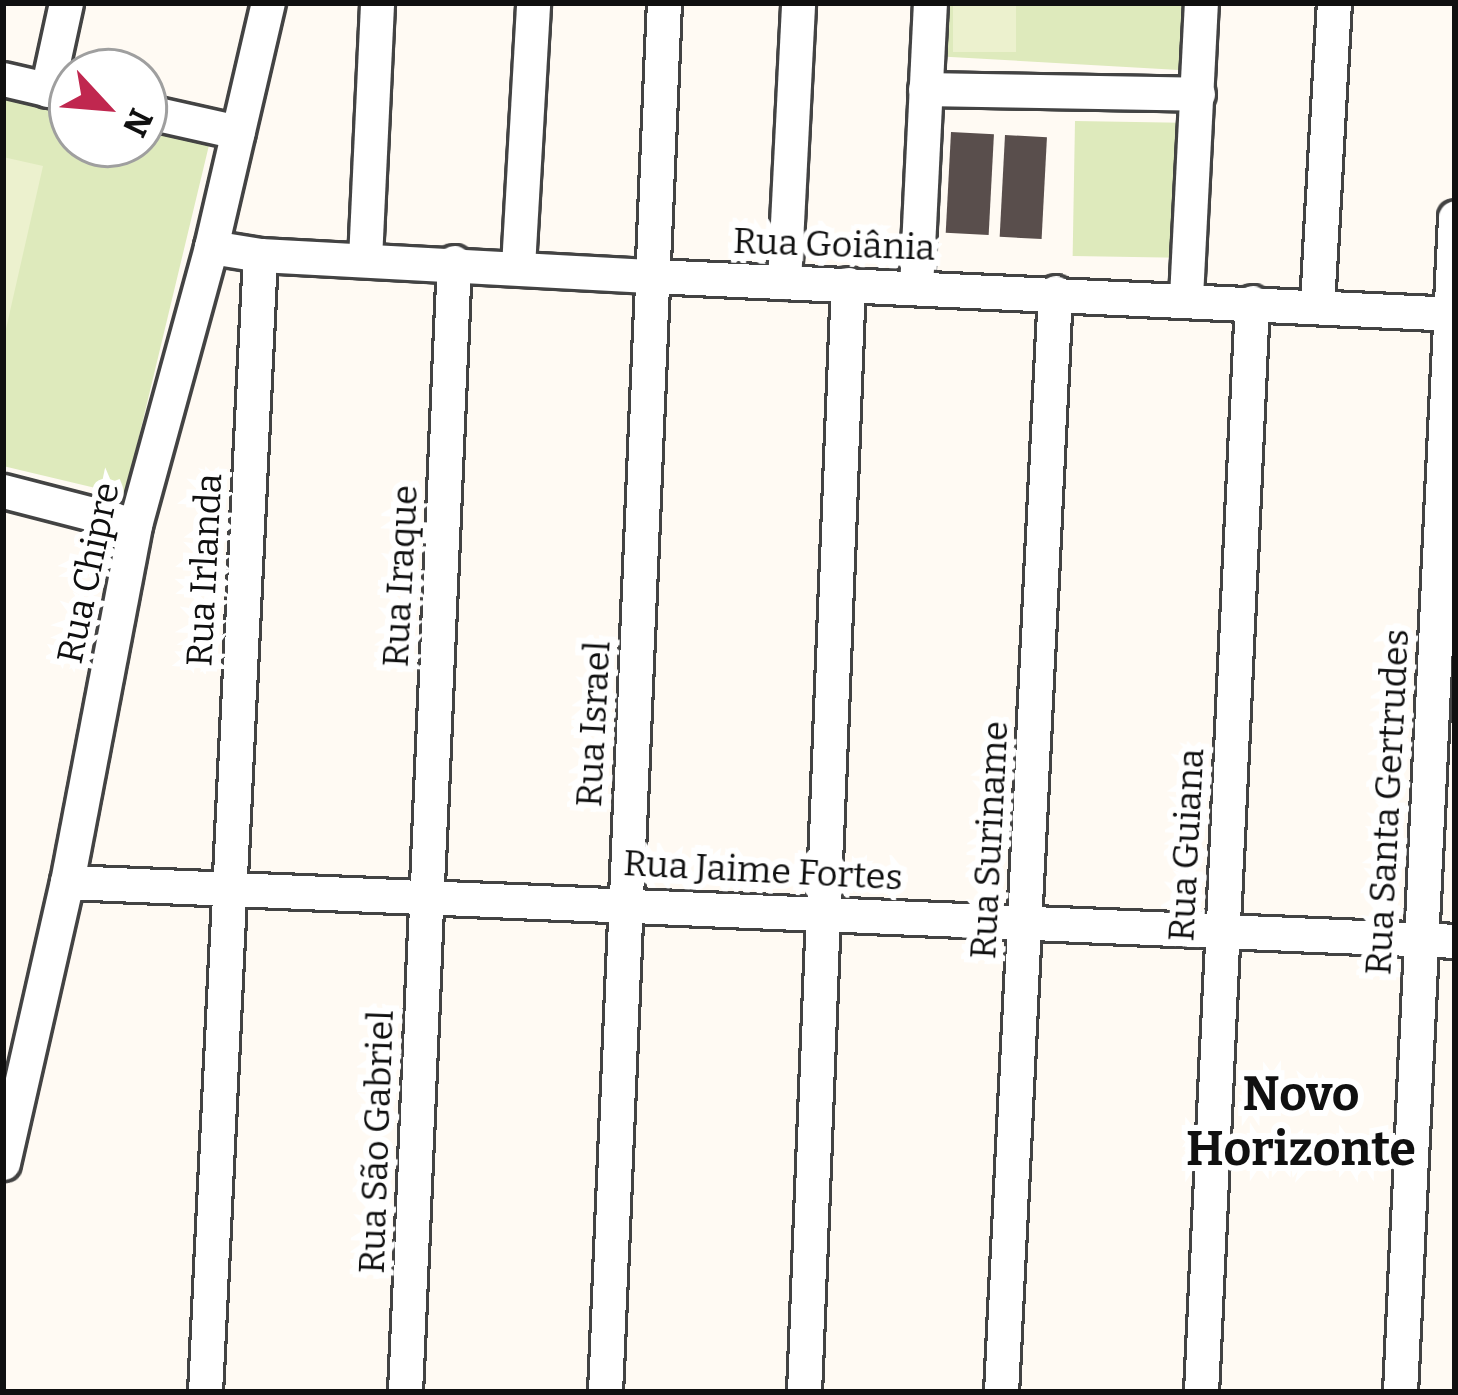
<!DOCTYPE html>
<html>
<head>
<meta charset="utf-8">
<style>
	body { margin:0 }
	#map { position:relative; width:1458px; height:1395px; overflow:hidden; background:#fffaf3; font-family:Bitter,serif }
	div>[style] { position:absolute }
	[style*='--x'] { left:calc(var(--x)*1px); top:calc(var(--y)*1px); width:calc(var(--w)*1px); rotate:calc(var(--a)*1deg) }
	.green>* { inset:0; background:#deeabc; transform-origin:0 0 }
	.pitch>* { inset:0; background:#ecf1ce; transform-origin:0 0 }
	.building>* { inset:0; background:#594e4c; transform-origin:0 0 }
	.roads { filter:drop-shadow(3px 0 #434343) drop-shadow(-3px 0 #434343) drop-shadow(0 3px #434343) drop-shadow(0 -3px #434343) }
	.minor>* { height:33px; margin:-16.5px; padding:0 16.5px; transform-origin:16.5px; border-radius:16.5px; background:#fff }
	span { translate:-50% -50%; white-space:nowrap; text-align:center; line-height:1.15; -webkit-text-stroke:12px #fff; paint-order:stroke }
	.street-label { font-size:36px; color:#101010 }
	.district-label { font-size:48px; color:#101010; font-weight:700 }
	.frame { position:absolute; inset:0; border:6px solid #101010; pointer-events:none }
	.north { position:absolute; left:48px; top:48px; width:120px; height:120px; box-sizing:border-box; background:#fff; border:3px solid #9f9f9f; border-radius:50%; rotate:116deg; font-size:33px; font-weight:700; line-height:48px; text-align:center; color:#101010 }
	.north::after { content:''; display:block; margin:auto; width:42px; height:54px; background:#c0274f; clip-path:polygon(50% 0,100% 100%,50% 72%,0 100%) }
</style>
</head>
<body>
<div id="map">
	<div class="green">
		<div style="clip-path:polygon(936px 3px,1182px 3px,1179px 70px,933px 56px)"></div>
		<div style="clip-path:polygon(3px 92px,72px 108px,72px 144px,144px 144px,144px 125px,210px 141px,125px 495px,3px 466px)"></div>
		<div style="left:1075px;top:121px;width:106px;height:135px;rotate:1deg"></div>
	</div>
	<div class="pitch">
		<div style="left:953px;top:3px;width:63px;height:49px"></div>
		<div style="clip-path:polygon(3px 157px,43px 166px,3px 342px)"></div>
	</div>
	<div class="building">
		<div style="left:951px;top:132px;width:43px;height:101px;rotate:3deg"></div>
		<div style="left:1005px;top:135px;width:42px;height:102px;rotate:3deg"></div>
	</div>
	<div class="roads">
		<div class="minor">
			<div style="--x:3;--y:79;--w:71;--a:13.1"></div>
			<div style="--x:925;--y:89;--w:273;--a:1"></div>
			<div style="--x:47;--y:90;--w:89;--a:-77.7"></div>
			<div style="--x:144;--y:111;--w:96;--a:12.6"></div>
			<div style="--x:211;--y:247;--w:50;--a:9.3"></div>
			<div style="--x:260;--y:255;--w:394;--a:3.1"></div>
			<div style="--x:653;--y:276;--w:803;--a:2.71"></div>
			<div style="--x:365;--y:259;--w:256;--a:-87.3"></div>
			<div style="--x:518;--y:266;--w:263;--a:-86.7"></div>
			<div style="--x:784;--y:282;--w:279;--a:-87.1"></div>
			<div style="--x:916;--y:288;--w:285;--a:-87.2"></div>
			<div style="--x:1186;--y:297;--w:294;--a:-87.1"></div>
			<div style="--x:1317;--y:305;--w:302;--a:-86.8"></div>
			<div style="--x:3;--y:491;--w:136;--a:14.4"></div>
			<div style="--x:67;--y:882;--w:1389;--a:2.43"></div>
			<div style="--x:3;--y:1163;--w:288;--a:-77.2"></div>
			<div style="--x:67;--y:882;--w:363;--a:-79.2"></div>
			<div style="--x:135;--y:525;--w:288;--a:-74.7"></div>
			<div style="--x:211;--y:247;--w:251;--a:-76.9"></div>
			<div style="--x:205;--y:1392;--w:1138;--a:-87.23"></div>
			<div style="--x:405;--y:1392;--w:1131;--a:-87.52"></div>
			<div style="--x:605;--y:1392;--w:1390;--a:-87.57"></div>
			<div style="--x:804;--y:1392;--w:1109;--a:-87.73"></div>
			<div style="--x:1001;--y:1392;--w:1101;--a:-87.19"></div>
			<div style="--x:1201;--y:1392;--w:1091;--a:-87.32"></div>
			<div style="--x:1400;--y:1392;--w:1176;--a:-87.32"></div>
		</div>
	</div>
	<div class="street-label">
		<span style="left:834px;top:245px;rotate:2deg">Rua Goiânia</span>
		<span style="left:205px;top:570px;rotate:-87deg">Rua Irlanda</span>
		<span style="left:89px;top:573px;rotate:-78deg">Rua Chipre</span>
		<span style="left:401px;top:576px;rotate:-87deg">Rua Iraque</span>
		<span style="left:594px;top:724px;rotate:-87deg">Rua Israel</span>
		<span style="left:1388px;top:802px;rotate:-87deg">Rua Santa Gertrudes</span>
		<span style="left:990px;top:840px;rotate:-87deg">Rua Suriname</span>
		<span style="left:1187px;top:845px;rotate:-87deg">Rua Guiana</span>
		<span style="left:763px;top:871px;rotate:3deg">Rua Jaime Fortes</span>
		<span style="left:377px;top:1142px;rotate:-88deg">Rua São Gabriel</span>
	</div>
	<div class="district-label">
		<span style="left:1301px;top:1122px">Novo<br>Horizonte</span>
	</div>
	<div class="frame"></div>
	<div class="north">N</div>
</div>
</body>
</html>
